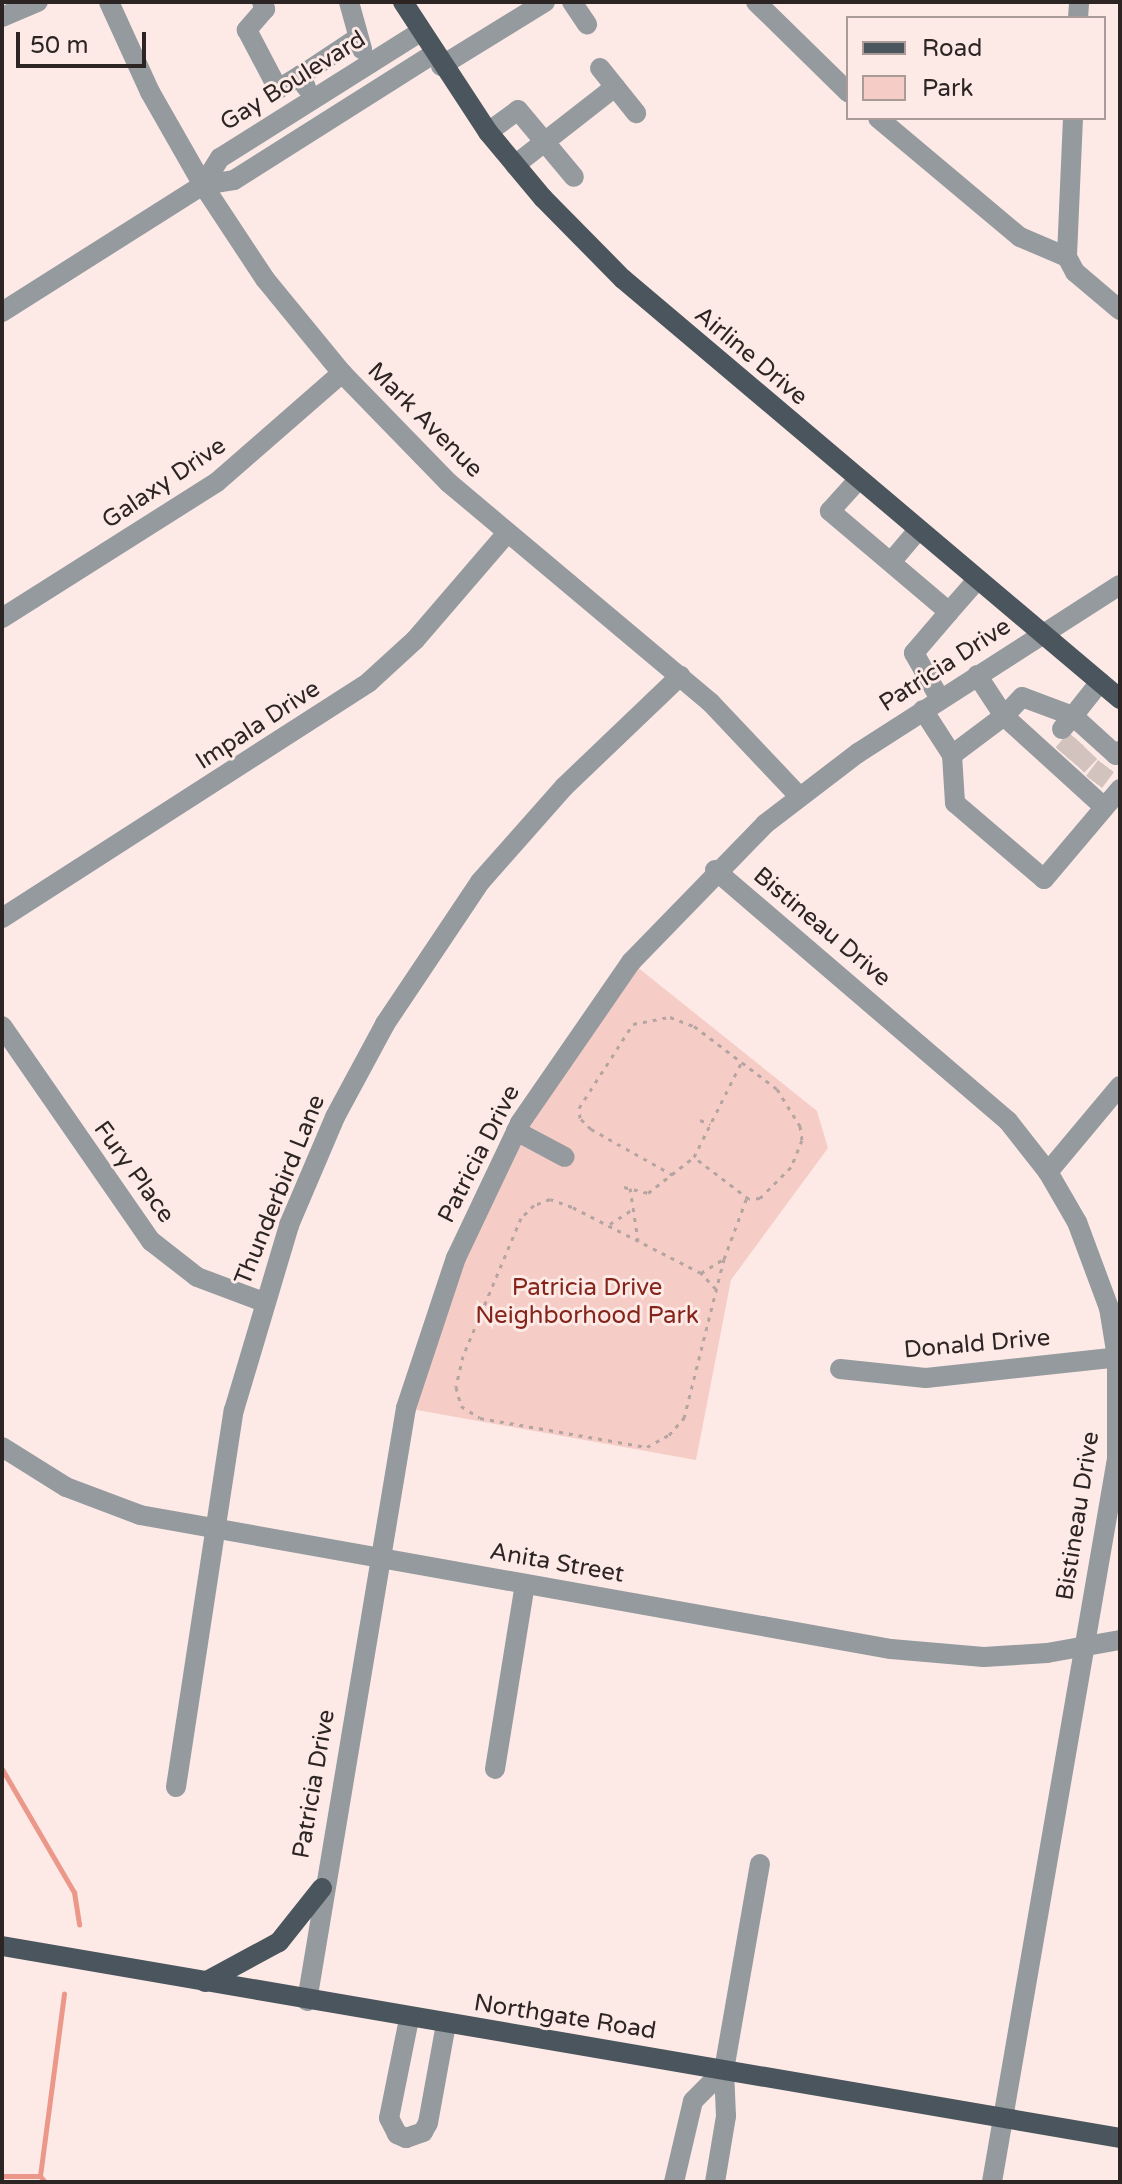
<!DOCTYPE html>
<html>
<head>
<meta charset="utf-8">
<style>
	body { margin:0 }
	#map { position:relative; width:1122px; height:2184px; overflow:hidden; background:#fdeae6; font-family:"Varela Round",sans-serif }
	div>[style] { position:absolute }
	[style*='--x'] { left:calc(var(--x)*1px); top:calc(var(--y)*1px); width:calc(var(--w)*1px); rotate:calc(var(--a)*1deg) }
	.green>* { inset:0; background:#f6cdc6 }
	.stream>* { height:5px; margin:-2.5px; padding:0 2.5px; transform-origin:2.5px; border-radius:2.5px; background:#eb988a }
	.minor-tunnel>* { height:20px; margin-top:-10px; transform-origin:0; background:repeating-linear-gradient(90deg,#d3c3bf 0 20px,transparent 0 30px) }
	.path>* { height:3px; margin-top:-1.5px; transform-origin:0; background:repeating-linear-gradient(90deg,#b4a5a2 0 4px,transparent 0 10px) }
	.minor>* { height:20px; margin:-10px; padding:0 10px; transform-origin:10px; border-radius:10px; background:#949a9e }
	.major>* { height:20px; margin:-10px; padding:0 10px; transform-origin:10px; border-radius:10px; background:#4a555d }
	span { translate:-50% -50%; white-space:nowrap; text-align:center; line-height:1.15; -webkit-text-stroke:6px #fdeae6; paint-order:stroke }
	.street-label { font-size:24px; color:#2c2524 }
	.park-label { font-size:24px; color:#85241a }
	.frame { position:absolute; inset:0; border:4px solid #2c2524; pointer-events:none }
	.legend { position:absolute; left:846px; top:16px; width:260px; height:104px; box-sizing:border-box; background:#fdeae6; border:2px solid #a99b98; margin:0; padding:10px 14px; list-style:none; font-size:24px; color:#2c2524 }
	.legend li { display:flex; align-items:center; gap:16px; height:40px }
	.legend b { width:40px; border:2px solid #a99b98 }
	.scale { position:absolute; left:16px; top:32px; width:130px; height:36px; box-sizing:border-box; border:4px solid #2c2524; border-top:0; padding-left:10px; font-size:24px; line-height:28px; white-space:nowrap; color:#2c2524; -webkit-text-stroke:6px #fdeae6; paint-order:stroke }
</style>
</head>
<body>
<div id="map">
	<div class="green">
		<div style="clip-path:polygon(631px 962px,817px 1111px,828px 1148px,731px 1280px,696px 1460px,406px 1408px,516px 1131px)"></div>
	</div>
	<div class="stream">
		<div style="--x:2;--y:1769;--w:143;--a:59.7"></div>
		<div style="--x:74;--y:1892;--w:33;--a:81"></div>
		<div style="--x:2;--y:2176;--w:38;--a:0"></div>
		<div style="--x:40;--y:2176;--w:8;--a:50"></div>
		<div style="--x:40;--y:2176;--w:184;--a:-82.5"></div>
	</div>
	<div class="minor-tunnel">
		<div style="--x:1063;--y:754;--w:20;--a:-49"></div>
		<div style="--x:1077;--y:766;--w:19;--a:-47"></div>
		<div style="--x:1094;--y:782;--w:20;--a:-53"></div>
	</div>
	<div class="path">
		<div style="--x:700;--y:1120;--w:11;--a:22"></div>
		<div style="--x:673;--y:1175;--w:94;--a:-150.7"></div>
		<div style="--x:591;--y:1129;--w:16;--a:-135"></div>
		<div style="--x:580;--y:1118;--w:10;--a:-96"></div>
		<div style="--x:579;--y:1108;--w:100;--a:-57.3"></div>
		<div style="--x:633;--y:1024;--w:38;--a:-11"></div>
		<div style="--x:670;--y:1017;--w:26;--a:21"></div>
		<div style="--x:694;--y:1026;--w:104;--a:37.2"></div>
		<div style="--x:777;--y:1089;--w:44;--a:58.1"></div>
		<div style="--x:800;--y:1126;--w:14;--a:82"></div>
		<div style="--x:802;--y:1140;--w:29;--a:112"></div>
		<div style="--x:791;--y:1167;--w:44;--a:135"></div>
		<div style="--x:760;--y:1198;--w:11;--a:175"></div>
		<div style="--x:749;--y:1199;--w:69;--a:-142.6"></div>
		<div style="--x:624;--y:1187;--w:25;--a:14"></div>
		<div style="--x:648;--y:1193;--w:58;--a:-38"></div>
		<div style="--x:694;--y:1157;--w:105;--a:-63.4"></div>
		<div style="--x:630;--y:1188;--w:53;--a:81.3"></div>
		<div style="--x:610;--y:1224;--w:27;--a:-33"></div>
		<div style="--x:701;--y:1273;--w:25;--a:-32"></div>
		<div style="--x:716;--y:1289;--w:22;--a:-133"></div>
		<div style="--x:701;--y:1273;--w:145;--a:-152.9"></div>
		<div style="--x:572;--y:1207;--w:23;--a:-160"></div>
		<div style="--x:550;--y:1199;--w:17;--a:159"></div>
		<div style="--x:534;--y:1205;--w:18;--a:135"></div>
		<div style="--x:521;--y:1218;--w:150;--a:112.8"></div>
		<div style="--x:463;--y:1356;--w:32;--a:103"></div>
		<div style="--x:456;--y:1387;--w:20;--a:75"></div>
		<div style="--x:461;--y:1406;--w:22;--a:32"></div>
		<div style="--x:480;--y:1418;--w:169;--a:9.9"></div>
		<div style="--x:647;--y:1447;--w:25;--a:-29"></div>
		<div style="--x:669;--y:1435;--w:23;--a:-49"></div>
		<div style="--x:684;--y:1418;--w:164;--a:-75.9"></div>
		<div style="--x:724;--y:1259;--w:66;--a:-69.6"></div>
	</div>
	<div class="minor">
		<div style="--x:109;--y:2;--w:99;--a:65.5"></div>
		<div style="--x:150;--y:92;--w:107;--a:60.3"></div>
		<div style="--x:203;--y:185;--w:113;--a:56.6"></div>
		<div style="--x:265;--y:279;--w:122;--a:50.7"></div>
		<div style="--x:342;--y:373;--w:153;--a:45.8"></div>
		<div style="--x:449;--y:483;--w:342;--a:40"></div>
		<div style="--x:711;--y:703;--w:128;--a:46.6"></div>
		<div style="--x:262;--y:2;--w:8;--a:67"></div>
		<div style="--x:265;--y:9;--w:28;--a:131"></div>
		<div style="--x:247;--y:30;--w:67;--a:62.3"></div>
		<div style="--x:278;--y:89;--w:26;--a:-31"></div>
		<div style="--x:349;--y:2;--w:49;--a:74.5"></div>
		<div style="--x:572;--y:2;--w:27;--a:56"></div>
		<div style="--x:756;--y:2;--w:129;--a:44.4"></div>
		<div style="--x:2;--y:17;--w:39;--a:-23"></div>
		<div style="--x:1078;--y:18;--w:16;--a:-86"></div>
		<div style="--x:441;--y:66;--w:122;--a:-31.6"></div>
		<div style="--x:600;--y:68;--w:58;--a:51.3"></div>
		<div style="--x:306;--y:87;--w:13;--a:-119"></div>
		<div style="--x:300;--y:76;--w:67;--a:-33.5"></div>
		<div style="--x:878;--y:118;--w:185;--a:40"></div>
		<div style="--x:1020;--y:237;--w:51;--a:23.1"></div>
		<div style="--x:1073;--y:118;--w:139;--a:92.5"></div>
		<div style="--x:1067;--y:257;--w:17;--a:62"></div>
		<div style="--x:1075;--y:272;--w:59;--a:40.2"></div>
		<div style="--x:488;--y:132;--w:37;--a:-36"></div>
		<div style="--x:518;--y:110;--w:87;--a:50.1"></div>
		<div style="--x:515;--y:165;--w:127;--a:-38"></div>
		<div style="--x:203;--y:185;--w:32;--a:-58"></div>
		<div style="--x:220;--y:158;--w:236;--a:-32.2"></div>
		<div style="--x:2;--y:312;--w:238;--a:-32.3"></div>
		<div style="--x:203;--y:185;--w:31;--a:-9"></div>
		<div style="--x:234;--y:180;--w:236;--a:-32.3"></div>
		<div style="--x:858;--y:480;--w:42;--a:132.1"></div>
		<div style="--x:830;--y:511;--w:156;--a:40.3"></div>
		<div style="--x:949;--y:612;--w:54;--a:130.5"></div>
		<div style="--x:914;--y:653;--w:53;--a:60.5"></div>
		<div style="--x:891;--y:562;--w:42;--a:-49.8"></div>
		<div style="--x:949;--y:612;--w:43;--a:-48.8"></div>
		<div style="--x:2;--y:618;--w:254;--a:-32.3"></div>
		<div style="--x:217;--y:482;--w:166;--a:-41.1"></div>
		<div style="--x:1100;--y:682;--w:43;--a:128.5"></div>
		<div style="--x:1073;--y:716;--w:58;--a:42.2"></div>
		<div style="--x:1116;--y:755;--w:6;--a:-45"></div>
		<div style="--x:923;--y:710;--w:54;--a:57.2"></div>
		<div style="--x:952;--y:755;--w:65;--a:-36.9"></div>
		<div style="--x:1004;--y:716;--w:49;--a:-123.4"></div>
		<div style="--x:1062;--y:729;--w:17;--a:-50"></div>
		<div style="--x:1073;--y:716;--w:54;--a:-159.6"></div>
		<div style="--x:1022;--y:697;--w:26;--a:133"></div>
		<div style="--x:1004;--y:716;--w:135;--a:42.3"></div>
		<div style="--x:952;--y:755;--w:48;--a:86.4"></div>
		<div style="--x:955;--y:803;--w:117;--a:40.5"></div>
		<div style="--x:1044;--y:879;--w:118;--a:-49.8"></div>
		<div style="--x:715;--y:870;--w:386;--a:40.6"></div>
		<div style="--x:1008;--y:1121;--w:65;--a:51.9"></div>
		<div style="--x:1048;--y:1172;--w:58;--a:59.9"></div>
		<div style="--x:1077;--y:1222;--w:92;--a:69.6"></div>
		<div style="--x:1109;--y:1308;--w:50;--a:80.7"></div>
		<div style="--x:1117;--y:1357;--w:102;--a:90"></div>
		<div style="--x:1117;--y:1459;--w:734;--a:99.81"></div>
		<div style="--x:2;--y:918;--w:436;--a:-32.7"></div>
		<div style="--x:369;--y:682;--w:62;--a:-42.4"></div>
		<div style="--x:415;--y:640;--w:141;--a:-49.3"></div>
		<div style="--x:2;--y:1026;--w:262;--a:55.3"></div>
		<div style="--x:151;--y:1241;--w:58;--a:38"></div>
		<div style="--x:197;--y:1277;--w:72;--a:20.5"></div>
		<div style="--x:516;--y:1131;--w:55;--a:28"></div>
		<div style="--x:1048;--y:1172;--w:112;--a:-50.1"></div>
		<div style="--x:840;--y:1369;--w:86;--a:6"></div>
		<div style="--x:926;--y:1378;--w:195;--a:-6.2"></div>
		<div style="--x:2;--y:1447;--w:75;--a:32"></div>
		<div style="--x:66;--y:1487;--w:79;--a:20.7"></div>
		<div style="--x:140;--y:1515;--w:763;--a:10.12"></div>
		<div style="--x:891;--y:1649;--w:93;--a:4.9"></div>
		<div style="--x:984;--y:1657;--w:63;--a:-3.6"></div>
		<div style="--x:1047;--y:1653;--w:74;--a:-10.1"></div>
		<div style="--x:495;--y:1769;--w:187;--a:-80.8"></div>
		<div style="--x:176;--y:1787;--w:381;--a:-81.3"></div>
		<div style="--x:234;--y:1410;--w:193;--a:-73.4"></div>
		<div style="--x:289;--y:1225;--w:117;--a:-66.9"></div>
		<div style="--x:335;--y:1117;--w:106;--a:-61.7"></div>
		<div style="--x:385;--y:1024;--w:171;--a:-56.2"></div>
		<div style="--x:480;--y:882;--w:127;--a:-48.5"></div>
		<div style="--x:564;--y:787;--w:161;--a:-43.7"></div>
		<div style="--x:307;--y:2001;--w:601;--a:-80.52"></div>
		<div style="--x:406;--y:1408;--w:158;--a:-71.6"></div>
		<div style="--x:456;--y:1258;--w:149;--a:-64.6"></div>
		<div style="--x:520;--y:1123;--w:196;--a:-55.4"></div>
		<div style="--x:631;--y:962;--w:192;--a:-45.8"></div>
		<div style="--x:765;--y:824;--w:117;--a:-37.4"></div>
		<div style="--x:858;--y:753;--w:311;--a:-32.7"></div>
		<div style="--x:409;--y:2019;--w:101;--a:101.4"></div>
		<div style="--x:389;--y:2118;--w:18;--a:63"></div>
		<div style="--x:397;--y:2134;--w:10;--a:24"></div>
		<div style="--x:406;--y:2138;--w:18;--a:-19"></div>
		<div style="--x:423;--y:2132;--w:10;--a:-61"></div>
		<div style="--x:428;--y:2123;--w:101;--a:-79.7"></div>
		<div style="--x:674;--y:2182;--w:83;--a:-76.8"></div>
		<div style="--x:693;--y:2101;--w:44;--a:-45"></div>
		<div style="--x:715;--y:2182;--w:67;--a:-80.5"></div>
		<div style="--x:726;--y:2116;--w:46;--a:-92.5"></div>
		<div style="--x:724;--y:2070;--w:209;--a:-80.1"></div>
	</div>
	<div class="major">
		<div style="--x:403;--y:2;--w:155;--a:56.8"></div>
		<div style="--x:488;--y:132;--w:86;--a:50.2"></div>
		<div style="--x:543;--y:198;--w:114;--a:45.4"></div>
		<div style="--x:623;--y:279;--w:651;--a:40.2"></div>
		<div style="--x:2;--y:1946;--w:1134;--a:9.74"></div>
		<div style="--x:205;--y:1982;--w:84;--a:-28.4"></div>
		<div style="--x:279;--y:1942;--w:69;--a:-51.5"></div>
	</div>
	<div class="street-label">
		<span style="left:293px;top:81px;rotate:-32deg">Gay Boulevard</span>
		<span style="left:751px;top:356px;rotate:40deg">Airline Drive</span>
		<span style="left:425px;top:420px;rotate:45deg">Mark Avenue</span>
		<span style="left:164px;top:483px;rotate:-34deg">Galaxy Drive</span>
		<span style="left:945px;top:665px;rotate:-33deg">Patricia Drive</span>
		<span style="left:258px;top:725px;rotate:-33deg">Impala Drive</span>
		<span style="left:822px;top:927px;rotate:40deg">Bistineau Drive</span>
		<span style="left:479px;top:1154px;rotate:-63deg">Patricia Drive</span>
		<span style="left:134px;top:1172px;rotate:54deg">Fury Place</span>
		<span style="left:280px;top:1190px;rotate:-68deg">Thunderbird Lane</span>
		<span style="left:977px;top:1344px;rotate:-5deg">Donald Drive</span>
		<span style="left:1078px;top:1516px;rotate:-81deg">Bistineau Drive</span>
		<span style="left:557px;top:1563px;rotate:10deg">Anita Street</span>
		<span style="left:314px;top:1784px;rotate:-80deg">Patricia Drive</span>
		<span style="left:565px;top:2017px;rotate:9deg">Northgate Road</span>
	</div>
	<div class="park-label">
		<span style="left:587px;top:1302px">Patricia Drive<br>Neighborhood Park</span>
	</div>
	<div class="frame"></div>
	<ul class="legend">
	<li><b style="height:10px;background:#4a555d"></b>Road</li>
	<li><b style="height:22px;background:#f6cdc6"></b>Park</li>
	</ul>
	<div class="scale">50 m</div>
</div>
</body>
</html>
